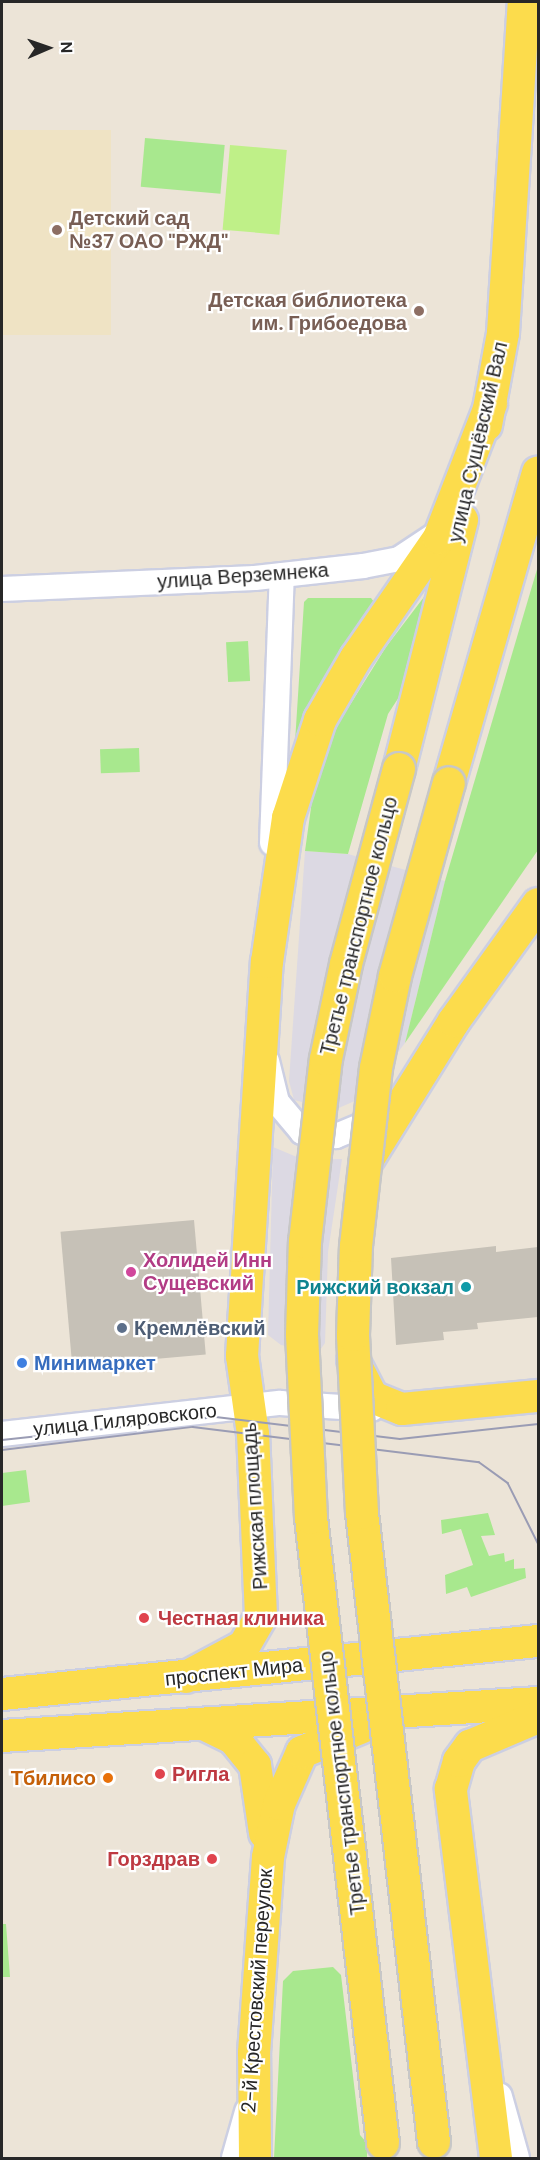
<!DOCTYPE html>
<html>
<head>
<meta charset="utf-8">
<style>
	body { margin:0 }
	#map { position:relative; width:540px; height:2160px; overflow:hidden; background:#ece4d7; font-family:"DM Sans",sans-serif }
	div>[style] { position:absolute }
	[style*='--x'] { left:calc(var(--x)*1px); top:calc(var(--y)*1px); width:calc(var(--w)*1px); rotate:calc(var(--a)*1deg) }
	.industrial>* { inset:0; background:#dcd9e3 }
	.education>* { inset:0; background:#efe3c4; transform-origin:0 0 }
	.green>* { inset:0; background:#a8e88e; transform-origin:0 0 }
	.pitch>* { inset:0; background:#bff088; transform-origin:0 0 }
	.building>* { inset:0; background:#c6c1b7; transform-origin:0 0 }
	.roads { filter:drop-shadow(2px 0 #cccfe2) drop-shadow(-2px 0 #cccfe2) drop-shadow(0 2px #cccfe2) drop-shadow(0 -2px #cccfe2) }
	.tertiary>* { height:24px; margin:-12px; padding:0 12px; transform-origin:12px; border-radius:12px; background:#fff }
	.secondary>* { height:28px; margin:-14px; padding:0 14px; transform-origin:14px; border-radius:14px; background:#fff }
	.primary>* { height:32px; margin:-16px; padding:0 16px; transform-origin:16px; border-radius:16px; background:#fcdc4c }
	.tram>* { height:1.5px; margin:-0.75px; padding:0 0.75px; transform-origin:0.75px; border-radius:0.75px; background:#9a9cb4 }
	.bridges { filter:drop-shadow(2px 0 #c7c7c7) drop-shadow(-2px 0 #c7c7c7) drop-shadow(0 2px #c7c7c7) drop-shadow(0 -2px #c7c7c7) }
	.primary-bridge>* { height:32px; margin:-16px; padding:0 16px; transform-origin:16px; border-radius:16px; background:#fcdc4c }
	.dots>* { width:16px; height:16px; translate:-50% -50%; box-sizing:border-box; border:3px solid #fff; border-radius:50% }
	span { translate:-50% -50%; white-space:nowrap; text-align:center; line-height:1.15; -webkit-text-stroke:4.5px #fff; paint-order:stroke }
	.education-label { font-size:20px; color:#785e54; font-weight:700 }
	.left { translate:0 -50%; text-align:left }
	.right { translate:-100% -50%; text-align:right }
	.street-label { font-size:20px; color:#272727 }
	.hotel-label { font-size:20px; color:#b23c85; font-weight:700 }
	.culture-label { font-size:20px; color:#0d838f; font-weight:700 }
	.service-label { font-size:20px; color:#4e5e75; font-weight:700 }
	.shop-label { font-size:20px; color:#366cbe; font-weight:700 }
	.health-label { font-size:20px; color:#be3a42; font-weight:700 }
	.food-label { font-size:20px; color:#c56008; font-weight:700 }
	.frame { position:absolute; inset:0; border:3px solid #272727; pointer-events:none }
	.north { position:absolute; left:18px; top:18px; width:60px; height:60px; -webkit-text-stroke:4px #fff; paint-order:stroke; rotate:88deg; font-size:16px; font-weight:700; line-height:24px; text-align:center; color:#272727 }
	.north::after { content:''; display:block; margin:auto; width:21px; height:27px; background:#272727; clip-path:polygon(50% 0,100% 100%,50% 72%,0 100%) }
</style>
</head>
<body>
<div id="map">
	<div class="industrial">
		<div style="clip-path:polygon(305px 851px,348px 854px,445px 881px,405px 1043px,364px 1097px,334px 1110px,294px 1100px,289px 1081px)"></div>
		<div style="clip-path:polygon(273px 1147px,304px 1160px,342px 1159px,328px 1252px,325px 1343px,318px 1353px,281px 1345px,268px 1335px)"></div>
	</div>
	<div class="education">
		<div style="left:2px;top:130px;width:109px;height:205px"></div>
	</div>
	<div class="green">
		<div style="left:145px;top:138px;width:80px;height:49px;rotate:5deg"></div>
		<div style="clip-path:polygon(538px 566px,538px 850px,405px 1043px,445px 881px)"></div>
		<div style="clip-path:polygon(427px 593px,399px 697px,388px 714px,348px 854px,305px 851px,315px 779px,335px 729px,386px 647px)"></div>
		<div style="clip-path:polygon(308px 598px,371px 598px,374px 602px,321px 687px,295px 742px,304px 602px)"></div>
		<div style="left:248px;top:641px;width:40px;height:22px;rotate:87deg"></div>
		<div style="left:139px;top:748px;width:24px;height:39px;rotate:88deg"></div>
		<div style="clip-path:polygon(26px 1470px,30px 1502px,2px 1506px,2px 1473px)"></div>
		<div style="clip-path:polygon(488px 1513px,495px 1535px,481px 1536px,489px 1556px,504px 1553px,505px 1562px,514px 1559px,514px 1569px,525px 1568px,526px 1578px,471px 1597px,467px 1587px,446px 1594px,445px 1575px,473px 1565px,461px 1529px,442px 1534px,441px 1520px)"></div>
		<div style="clip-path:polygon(2px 1924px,6px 1924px,10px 1977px,2px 1977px)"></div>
		<div style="clip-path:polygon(333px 1967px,341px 1975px,360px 2135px,367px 2143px,367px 2158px,274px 2158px,283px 1981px,293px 1971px)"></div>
	</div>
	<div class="pitch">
		<div style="left:230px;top:145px;width:57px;height:85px;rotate:5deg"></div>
	</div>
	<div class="building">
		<div style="left:194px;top:1220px;width:135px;height:134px;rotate:85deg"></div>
		<div style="clip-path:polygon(496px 1246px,496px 1252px,538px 1247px,538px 1317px,477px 1323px,478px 1329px,443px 1332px,444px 1340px,396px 1345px,391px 1258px)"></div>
	</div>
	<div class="roads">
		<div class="tertiary">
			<div style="--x:2;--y:589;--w:253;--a:-2.5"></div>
			<div style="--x:255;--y:578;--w:109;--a:-6.3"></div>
			<div style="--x:363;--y:566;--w:37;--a:-11"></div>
			<div style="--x:399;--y:559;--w:43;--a:-33.7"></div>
			<div style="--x:272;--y:843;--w:268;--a:-87.9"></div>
			<div style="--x:267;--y:1061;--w:42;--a:76.3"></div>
			<div style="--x:277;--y:1102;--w:39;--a:50"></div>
			<div style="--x:302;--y:1132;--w:34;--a:7"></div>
			<div style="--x:336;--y:1136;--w:50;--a:-22.4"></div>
			<div style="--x:2;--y:1434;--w:280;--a:-6.4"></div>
			<div style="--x:280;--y:1403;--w:92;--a:3.7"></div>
		</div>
		<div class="secondary">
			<div style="--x:498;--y:2097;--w:63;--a:74.4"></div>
			<div style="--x:236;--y:2158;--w:48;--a:-74.2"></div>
		</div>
		<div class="primary">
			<div style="--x:486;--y:425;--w:94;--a:-79.5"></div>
			<div style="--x:503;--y:333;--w:332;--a:-86.4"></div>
			<div style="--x:399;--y:769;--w:257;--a:-75.8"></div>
			<div style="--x:449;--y:783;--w:323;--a:-74"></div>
			<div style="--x:365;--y:1164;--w:168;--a:-58.1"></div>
			<div style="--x:454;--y:1021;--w:144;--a:-54.3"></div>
			<div style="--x:353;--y:1360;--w:42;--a:62.8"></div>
			<div style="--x:372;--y:1397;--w:32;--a:22"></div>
			<div style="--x:402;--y:1409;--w:137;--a:-5.5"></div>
			<div style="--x:186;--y:1677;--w:66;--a:-28.1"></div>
			<div style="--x:244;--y:1646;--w:34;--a:-60"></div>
			<div style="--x:261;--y:1616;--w:182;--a:-92.5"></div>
			<div style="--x:253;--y:1434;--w:79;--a:-98"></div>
			<div style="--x:242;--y:1356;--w:395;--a:-86.4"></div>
			<div style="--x:267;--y:962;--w:146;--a:-81.7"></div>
			<div style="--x:288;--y:818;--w:103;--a:-71.9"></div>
			<div style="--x:320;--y:720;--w:72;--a:-59.9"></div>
			<div style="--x:356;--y:658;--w:146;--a:-55.3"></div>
			<div style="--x:439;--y:538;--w:144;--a:-68.8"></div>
			<div style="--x:2;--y:1694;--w:539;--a:-5.65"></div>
			<div style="--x:204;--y:1724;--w:32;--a:26"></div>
			<div style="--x:233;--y:1738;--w:35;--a:51"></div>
			<div style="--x:255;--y:1765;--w:69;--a:81.6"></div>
			<div style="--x:2;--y:1736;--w:537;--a:-3.52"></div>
			<div style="--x:255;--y:2158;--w:105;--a:-90.5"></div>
			<div style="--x:254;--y:2053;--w:196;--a:-85.9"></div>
			<div style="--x:268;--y:1857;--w:54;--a:-78.3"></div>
			<div style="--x:279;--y:1804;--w:57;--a:-66.1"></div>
			<div style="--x:302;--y:1752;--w:65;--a:-22.6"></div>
			<div style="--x:496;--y:2158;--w:372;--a:-97"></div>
			<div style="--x:451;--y:1789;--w:29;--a:-74"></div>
			<div style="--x:459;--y:1761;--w:19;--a:-54"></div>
			<div style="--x:470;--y:1746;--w:74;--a:-23.1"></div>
		</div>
	</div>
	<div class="tram">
		<div style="--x:2;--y:1440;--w:215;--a:-6.1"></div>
		<div style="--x:216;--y:1417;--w:185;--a:6.8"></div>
		<div style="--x:400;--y:1439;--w:139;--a:-6.2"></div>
		<div style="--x:2;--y:1450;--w:192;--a:-6.9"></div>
		<div style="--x:193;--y:1427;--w:288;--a:7"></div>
		<div style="--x:479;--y:1462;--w:36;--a:36"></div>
		<div style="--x:508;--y:1483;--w:67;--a:63.4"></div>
	</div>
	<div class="bridges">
		<div class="primary-bridge">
			<div style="--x:434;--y:2142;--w:633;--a:-96.53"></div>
			<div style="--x:362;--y:1513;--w:178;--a:-92.9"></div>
			<div style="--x:353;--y:1335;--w:89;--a:-88.1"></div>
			<div style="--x:356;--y:1246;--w:179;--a:-83.6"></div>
			<div style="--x:376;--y:1068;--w:94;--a:-78.3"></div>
			<div style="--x:395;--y:976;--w:200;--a:-74.4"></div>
			<div style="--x:383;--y:2143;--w:629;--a:-96.57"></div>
			<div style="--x:311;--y:1518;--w:183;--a:-92.8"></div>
			<div style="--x:302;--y:1335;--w:93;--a:-88.2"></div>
			<div style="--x:305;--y:1242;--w:184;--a:-83.5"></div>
			<div style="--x:326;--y:1059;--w:97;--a:-78.1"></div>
			<div style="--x:346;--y:964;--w:202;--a:-74.8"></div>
		</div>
	</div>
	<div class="dots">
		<div style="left:57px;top:230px;background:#8d6e63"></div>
		<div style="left:419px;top:311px;background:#8d6e63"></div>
		<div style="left:131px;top:1272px;background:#d1479c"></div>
		<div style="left:466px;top:1287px;background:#0f9aa8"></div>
		<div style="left:122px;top:1328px;background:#5c6f8a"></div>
		<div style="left:22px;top:1363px;background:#3f7fe0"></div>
		<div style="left:144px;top:1618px;background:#e0444e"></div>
		<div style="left:160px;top:1774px;background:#e0444e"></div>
		<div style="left:108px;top:1778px;background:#e8710a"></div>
		<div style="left:212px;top:1859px;background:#e0444e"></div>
	</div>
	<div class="education-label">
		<span class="left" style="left:69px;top:230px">Детский сад<br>№37 ОАО "РЖД"</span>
		<span class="right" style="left:407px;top:312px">Детская библиотека<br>им. Грибоедова</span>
	</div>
	<div class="street-label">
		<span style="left:478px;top:442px;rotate:-77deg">улица Сущёвский Вал</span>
		<span style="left:243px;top:576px;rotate:-4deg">улица Верземнека</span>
		<span style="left:359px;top:926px;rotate:-76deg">Третье транспортное кольцо</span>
		<span style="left:125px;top:1420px;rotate:-6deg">улица Гиляровского</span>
		<span style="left:255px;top:1506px;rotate:-94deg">Рижская площадь</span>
		<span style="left:234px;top:1672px;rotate:-6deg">проспект Мира</span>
		<span style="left:342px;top:1783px;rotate:-97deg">Третье транспортное кольцо</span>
		<span style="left:257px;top:1991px;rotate:-86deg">2-й Крестовский переулок</span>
	</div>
	<div class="hotel-label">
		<span class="left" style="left:143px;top:1272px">Холидей Инн<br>Сущевский</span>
	</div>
	<div class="culture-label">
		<span class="right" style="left:454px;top:1287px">Рижский вокзал</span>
	</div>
	<div class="service-label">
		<span class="left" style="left:134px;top:1328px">Кремлёвский</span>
	</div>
	<div class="shop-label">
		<span class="left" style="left:34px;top:1363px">Минимаркет</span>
	</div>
	<div class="health-label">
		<span class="left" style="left:158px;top:1618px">Честная клиника</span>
		<span class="left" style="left:172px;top:1774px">Ригла</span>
		<span class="right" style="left:200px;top:1859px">Горздрав</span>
	</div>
	<div class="food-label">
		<span class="right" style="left:96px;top:1778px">Тбилисо</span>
	</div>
	<div class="frame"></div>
	<div class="north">N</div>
</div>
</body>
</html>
